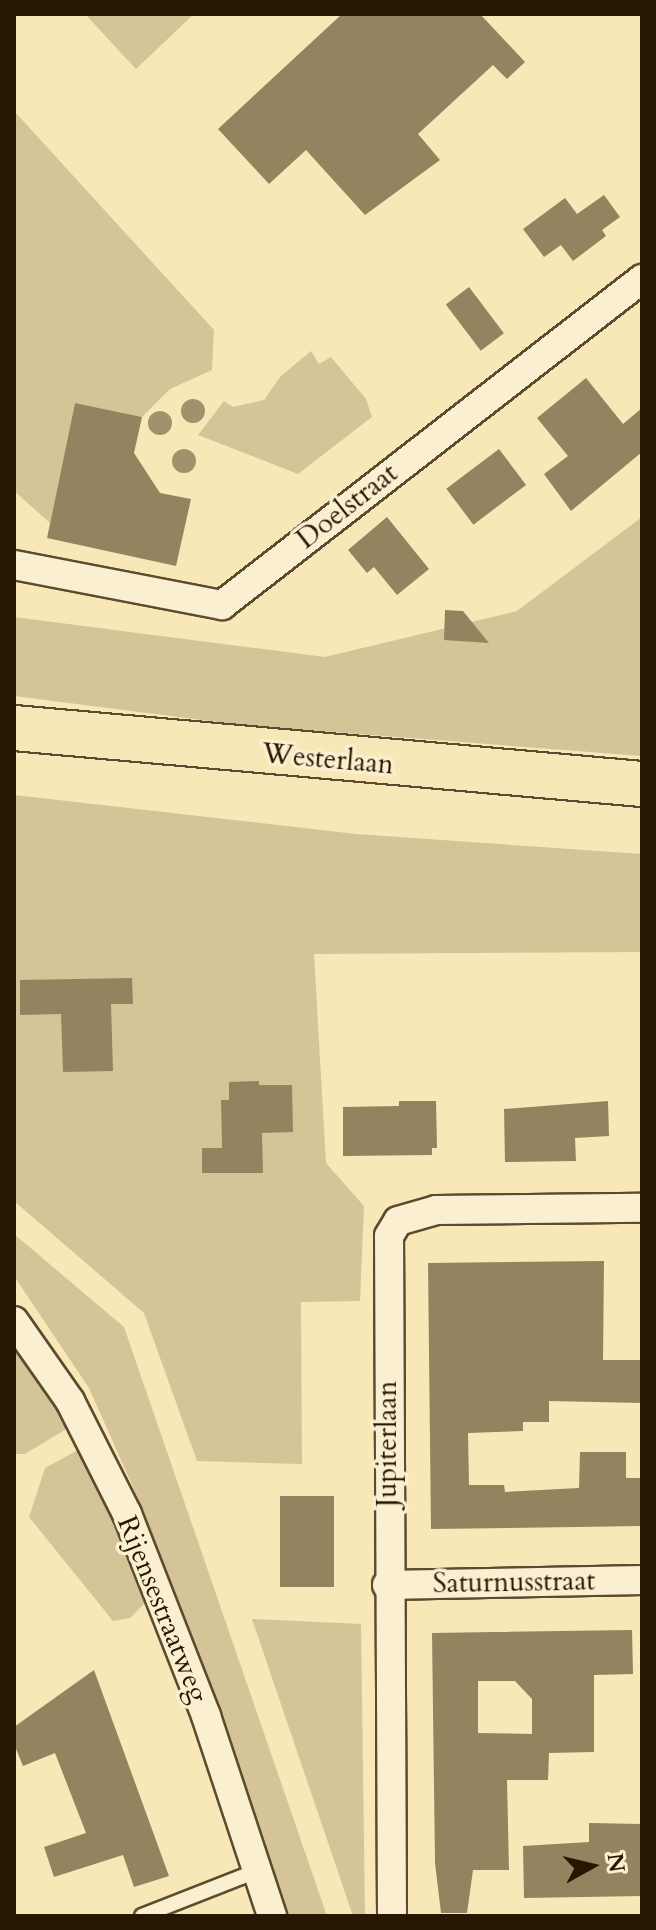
<!DOCTYPE html>
<html>
<head>
<meta charset="utf-8">
<style>
	body { margin:0 }
	#map { position:relative; width:656px; height:1930px; overflow:hidden; background:#f8e7b7; font-family:Cardo,serif }
	div>[style] { position:absolute }
	[style*='--x'] { left:calc(var(--x)*1px); top:calc(var(--y)*1px); width:calc(var(--w)*1px); rotate:calc(var(--a)*1deg) }
	.green>* { inset:0; background:#d5c498 }
	.building>* { inset:0; background:#94835f; transform-origin:0 0 }
	.roads { filter:drop-shadow(2px 0 #5c4b2e) drop-shadow(-2px 0 #5c4b2e) drop-shadow(0 2px #5c4b2e) drop-shadow(0 -2px #5c4b2e) }
	.lane>* { height:14px; margin:-7px; padding:0 7px; transform-origin:7px; border-radius:7px; background:#faefd0 }
	.street>* { height:28px; margin:-14px; padding:0 14px; transform-origin:14px; border-radius:14px; background:#faefd0 }
	.primary>* { height:44px; margin:-22px; padding:0 22px; transform-origin:22px; border-radius:22px; background:#f8e7b7 }
	.trees>* { width:24px; height:24px; margin:-12px; border-radius:50%; background:#a2916c }
	span { translate:-50% -50%; white-space:nowrap; text-align:center; line-height:1.15; -webkit-text-stroke:7px #faefd0; paint-order:stroke }
	.street-label { font-size:28px; color:#281700 }
	.frame { position:absolute; inset:0; border:16px solid #281700; pointer-events:none }
	.north { position:absolute; left:552px; top:1826px; width:80px; height:80px; -webkit-text-stroke:6px #faefd0; paint-order:stroke; rotate:82deg; font-size:22px; font-weight:700; line-height:32px; text-align:center; color:#281700 }
	.north::after { content:''; display:block; margin:auto; width:28px; height:36px; background:#281700; clip-path:polygon(50% 0,100% 100%,50% 72%,0 100%) }
</style>
</head>
<body>
<div id="map">
	<div class="green">
		<div style="clip-path:polygon(85px 14px,194px 14px,136px 69px)"></div>
		<div style="clip-path:polygon(14px 111px,214px 330px,212px 370px,170px 389px,142px 417px,75px 403px,50px 523px,14px 491px)"></div>
		<div style="clip-path:polygon(311px 351px,319px 364px,331px 357px,366px 399px,372px 417px,298px 474px,198px 435px,224px 401px,233px 407px,264px 400px,281px 376px)"></div>
		<div style="clip-path:polygon(642px 517px,642px 756px,241px 725px,14px 696px,14px 617px,325px 657px,517px 611px)"></div>
		<div style="clip-path:polygon(14px 795px,356px 834px,642px 854px,642px 952px,314px 954px,326px 1163px,364px 1206px,360px 1301px,301px 1302px,302px 1464px,197px 1461px,144px 1313px,14px 1201px)"></div>
		<div style="clip-path:polygon(14px 1234px,124px 1327px,327px 1916px,285px 1916px,140px 1503px,89px 1388px,14px 1276px)"></div>
		<div style="clip-path:polygon(14px 1344px,68px 1428px,25px 1454px,14px 1454px)"></div>
		<div style="clip-path:polygon(76px 1451px,82px 1452px,96px 1480px,146px 1602px,130px 1618px,113px 1621px,29px 1517px,45px 1468px)"></div>
		<div style="clip-path:polygon(252px 1619px,361px 1624px,365px 1916px,353px 1916px)"></div>
	</div>
	<div class="building">
		<div style="clip-path:polygon(342px 14px,480px 14px,525px 62px,507px 79px,493px 65px,418px 134px,440px 160px,365px 215px,306px 150px,269px 184px,218px 129px)"></div>
		<div style="clip-path:polygon(604px 195px,620px 217px,602px 230px,606px 236px,573px 261px,561px 245px,544px 257px,523px 229px,565px 198px,577px 214px)"></div>
		<div style="left:469px;top:287px;width:58px;height:29px;rotate:53deg"></div>
		<div style="clip-path:polygon(586px 378px,623px 424px,642px 408px,642px 452px,571px 511px,544px 474px,568px 456px,537px 418px)"></div>
		<div style="clip-path:polygon(75px 403px,142px 417px,134px 453px,160px 493px,191px 499px,176px 566px,47px 538px)"></div>
		<div style="left:499px;top:449px;width:45px;height:66px;rotate:53deg"></div>
		<div style="clip-path:polygon(387px 517px,429px 569px,397px 595px,374px 567px,367px 573px,348px 550px)"></div>
		<div style="clip-path:polygon(445px 610px,463px 611px,489px 643px,444px 640px)"></div>
		<div style="clip-path:polygon(132px 978px,133px 1004px,111px 1004px,113px 1071px,63px 1072px,61px 1014px,20px 1015px,20px 980px)"></div>
		<div style="clip-path:polygon(259px 1081px,259px 1085px,292px 1085px,293px 1132px,262px 1133px,263px 1173px,202px 1173px,202px 1148px,222px 1148px,221px 1100px,229px 1100px,229px 1082px)"></div>
		<div style="clip-path:polygon(399px 1101px,436px 1101px,437px 1148px,432px 1148px,432px 1155px,343px 1156px,343px 1107px,399px 1106px)"></div>
		<div style="clip-path:polygon(608px 1101px,609px 1136px,575px 1138px,576px 1161px,505px 1162px,504px 1109px)"></div>
		<div style="clip-path:polygon(604px 1261px,603px 1360px,642px 1360px,642px 1403px,549px 1401px,549px 1422px,523px 1422px,523px 1431px,468px 1433px,469px 1485px,504px 1485px,505px 1492px,579px 1488px,580px 1452px,626px 1452px,626px 1478px,642px 1478px,642px 1526px,431px 1529px,428px 1263px)"></div>
		<div style="left:280px;top:1496px;width:54px;height:91px"></div>
		<div style="clip-path:polygon(evenodd,632px 1630px,633px 1674px,594px 1675px,594px 1752px,549px 1753px,548px 1780px,507px 1780px,509px 1870px,473px 1870px,467px 1913px,441px 1913px,435px 1863px,432px 1633px,632px 1630px,478px 1681px,515px 1681px,532px 1699px,532px 1734px,478px 1733px,478px 1681px)"></div>
		<div style="clip-path:polygon(94px 1670px,169px 1876px,134px 1887px,123px 1855px,54px 1877px,44px 1847px,86px 1833px,55px 1753px,23px 1766px,14px 1744px,14px 1727px)"></div>
		<div style="clip-path:polygon(589px 1823px,642px 1824px,642px 1896px,524px 1898px,523px 1846px,589px 1842px)"></div>
	</div>
	<div class="roads">
		<div class="lane">
			<div style="--x:142;--y:1916;--w:123;--a:-21.4"></div>
		</div>
		<div class="street">
			<div style="--x:14;--y:565;--w:212;--a:10.9"></div>
			<div style="--x:222;--y:605;--w:532;--a:-37.82"></div>
			<div style="--x:14;--y:1321;--w:98;--a:55"></div>
			<div style="--x:70;--y:1401;--w:127;--a:63.2"></div>
			<div style="--x:127;--y:1514;--w:217;--a:68.6"></div>
			<div style="--x:206;--y:1716;--w:211;--a:71.7"></div>
			<div style="--x:387;--y:1585;--w:255;--a:-1.1"></div>
			<div style="--x:392;--y:1916;--w:680;--a:-90.25"></div>
			<div style="--x:389;--y:1236;--w:17;--a:-59"></div>
			<div style="--x:398;--y:1221;--w:40;--a:-16"></div>
			<div style="--x:436;--y:1210;--w:206;--a:-0.6"></div>
		</div>
		<div class="primary">
			<div style="--x:14;--y:728;--w:630;--a:5.1"></div>
		</div>
	</div>
	<div class="trees">
		<div style="left:193px;top:411px"></div>
		<div style="left:160px;top:423px"></div>
		<div style="left:184px;top:461px"></div>
	</div>
	<div class="street-label">
		<span style="left:347px;top:506px;rotate:-38deg">Doelstraat</span>
		<span style="left:328px;top:759px;rotate:5deg">Westerlaan</span>
		<span style="left:387px;top:1444px;rotate:-90deg">Jupiterlaan</span>
		<span style="left:514px;top:1582px;rotate:-1deg">Saturnusstraat</span>
		<span style="left:163px;top:1609px;rotate:68deg">Rijensestraatweg</span>
	</div>
	<div class="frame"></div>
	<div class="north">N</div>
</div>
</body>
</html>
